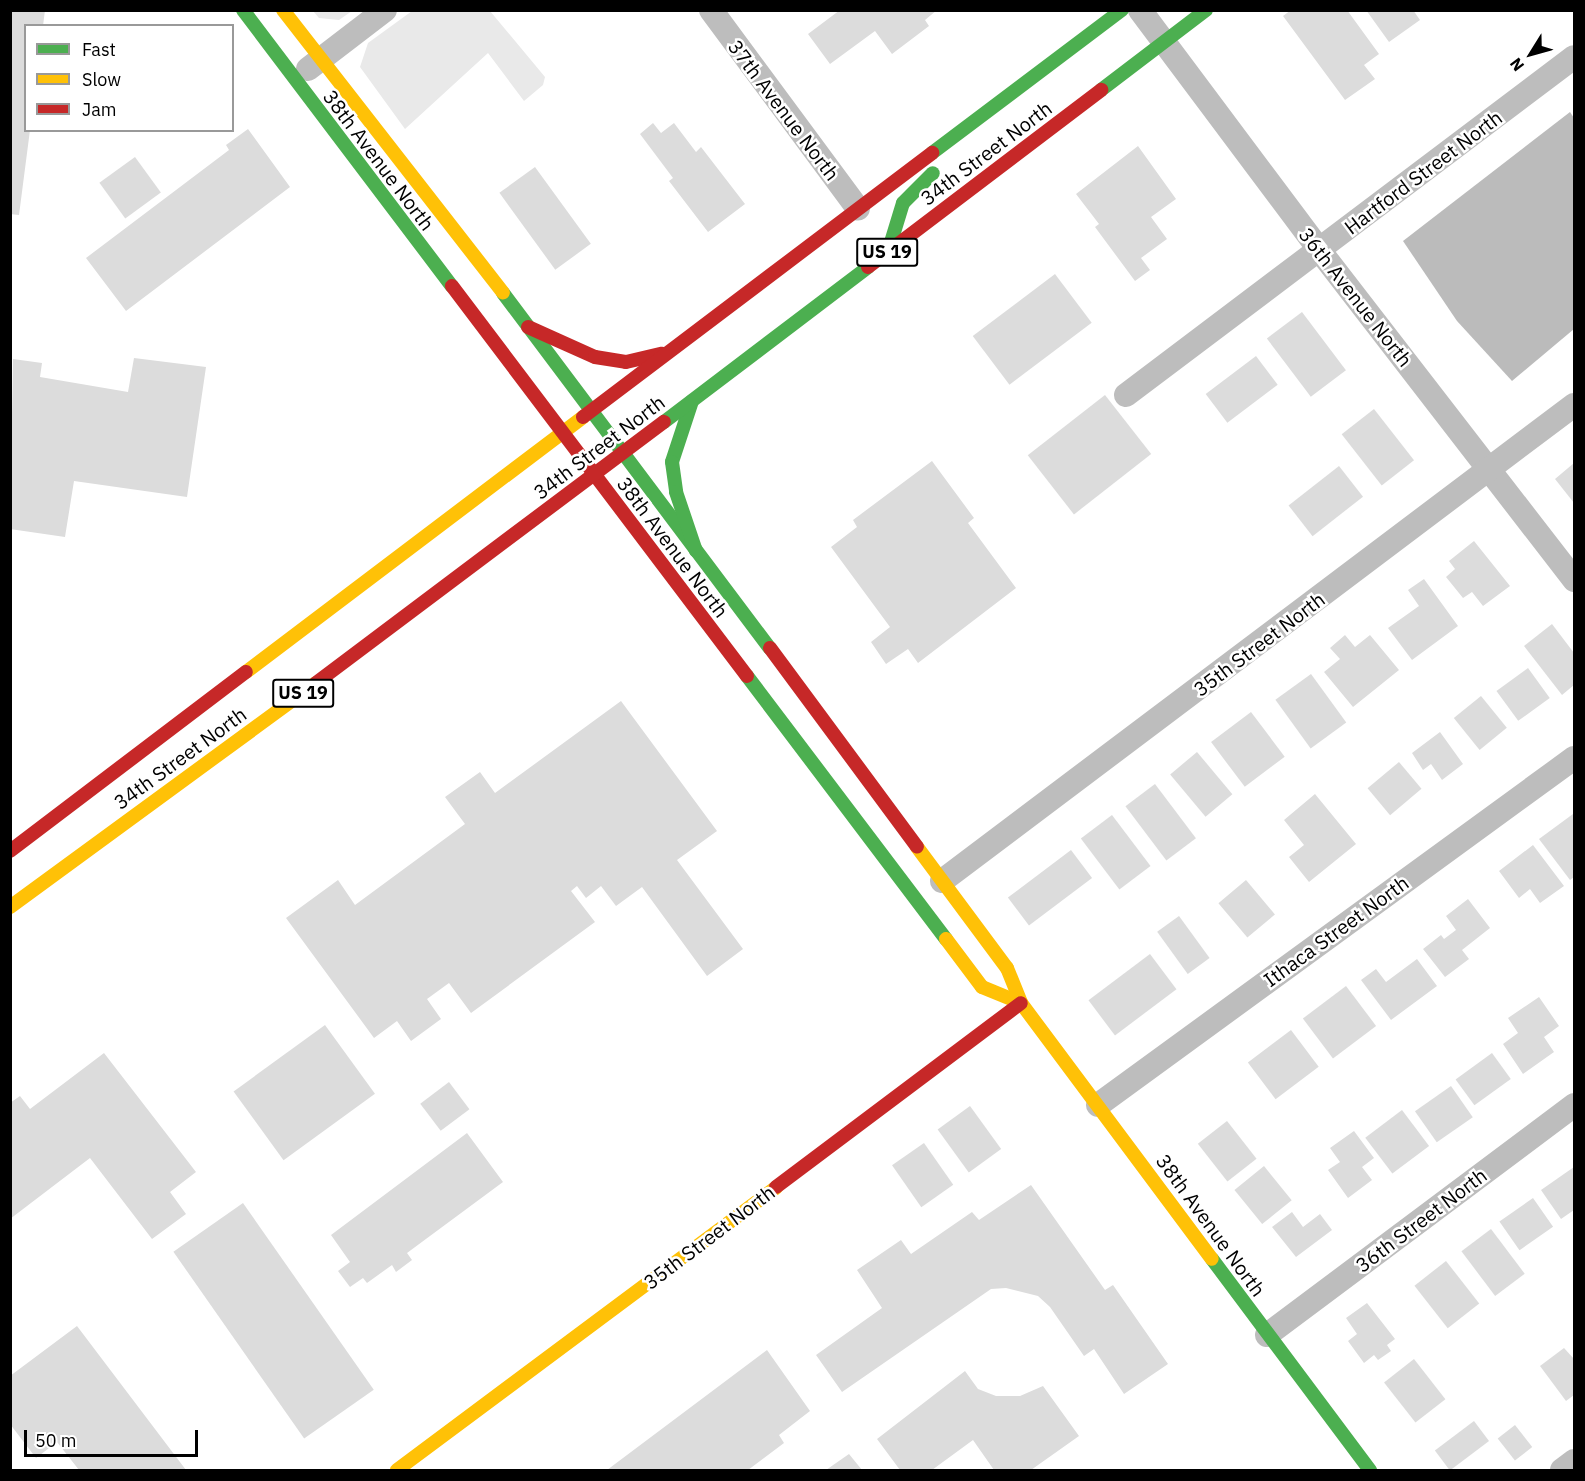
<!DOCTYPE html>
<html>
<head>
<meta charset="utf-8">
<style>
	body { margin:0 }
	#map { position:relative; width:1585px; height:1481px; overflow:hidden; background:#fff; font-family:"IBM Plex Sans",sans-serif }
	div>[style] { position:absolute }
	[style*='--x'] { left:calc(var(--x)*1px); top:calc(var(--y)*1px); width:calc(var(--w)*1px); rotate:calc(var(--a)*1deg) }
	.green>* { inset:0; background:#e9e9e9 }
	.water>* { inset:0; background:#bbb }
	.building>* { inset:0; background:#dcdcdc; transform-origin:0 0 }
	.street>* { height:24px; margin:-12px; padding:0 12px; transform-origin:12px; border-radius:12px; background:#bdbdbd }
	.fast>* { height:14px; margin:-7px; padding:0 7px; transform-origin:7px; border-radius:7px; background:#4caf50 }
	.slow>* { height:14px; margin:-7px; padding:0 7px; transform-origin:7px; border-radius:7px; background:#ffc107 }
	.jam>* { height:14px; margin:-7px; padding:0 7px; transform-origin:7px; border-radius:7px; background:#c62828 }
	span { translate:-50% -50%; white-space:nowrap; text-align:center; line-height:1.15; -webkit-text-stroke:5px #fff; paint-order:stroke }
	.shield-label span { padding:2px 4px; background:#fff; border:2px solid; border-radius:4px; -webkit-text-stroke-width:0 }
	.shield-label { font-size:18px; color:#000; font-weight:700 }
	.street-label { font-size:20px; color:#000 }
	.frame { position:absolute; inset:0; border:12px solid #000; pointer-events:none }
	.legend { position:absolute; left:24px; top:24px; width:210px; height:108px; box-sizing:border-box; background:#fff; border:2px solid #999; margin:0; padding:8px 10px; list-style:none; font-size:18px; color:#000 }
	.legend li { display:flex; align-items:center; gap:12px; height:30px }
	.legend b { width:30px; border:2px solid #999 }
	.north { position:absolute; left:1501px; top:24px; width:60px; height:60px; -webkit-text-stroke:4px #fff; paint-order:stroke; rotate:233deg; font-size:16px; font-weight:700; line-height:24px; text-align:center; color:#000 }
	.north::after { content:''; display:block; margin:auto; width:21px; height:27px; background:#000; clip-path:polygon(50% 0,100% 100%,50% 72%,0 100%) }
	.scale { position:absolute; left:24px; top:1430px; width:174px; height:27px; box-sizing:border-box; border:3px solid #000; border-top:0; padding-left:8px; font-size:18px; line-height:21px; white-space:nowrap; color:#000; -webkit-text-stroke:4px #fff; paint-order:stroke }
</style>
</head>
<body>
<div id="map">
	<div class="green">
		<div style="clip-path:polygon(313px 11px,352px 11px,339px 20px,319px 18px)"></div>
		<div style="clip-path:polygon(412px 11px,490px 11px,545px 77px,543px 85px,524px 101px,488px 53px,405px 129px,360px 67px,368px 43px)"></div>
	</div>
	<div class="water">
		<div style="clip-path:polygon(1570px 112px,1574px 118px,1574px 329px,1512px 381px,1457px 321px,1403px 241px)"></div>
	</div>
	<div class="building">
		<div style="clip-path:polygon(10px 10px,45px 10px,43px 26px,26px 26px,26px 130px,30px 130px,19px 215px,10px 214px)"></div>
		<div style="clip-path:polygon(840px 10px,937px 10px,925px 20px,929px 26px,892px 54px,875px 31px,830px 64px,808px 34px)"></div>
		<div style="clip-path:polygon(1291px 10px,1347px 10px,1379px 54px,1364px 65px,1375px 79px,1345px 100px,1283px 16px)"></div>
		<div style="clip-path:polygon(1366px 10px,1413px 10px,1420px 20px,1389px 42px)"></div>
		<div style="clip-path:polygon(653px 123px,661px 133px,674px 123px,696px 152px,701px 147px,745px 204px,708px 232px,669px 181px,673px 178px,640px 134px)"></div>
		<div style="clip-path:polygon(248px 129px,290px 187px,126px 311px,86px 258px,229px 150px,226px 145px)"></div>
		<div style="clip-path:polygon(1138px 146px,1176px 199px,1151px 217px,1167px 239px,1141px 258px,1150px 270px,1135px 281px,1095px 227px,1099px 224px,1076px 194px)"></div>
		<div style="left:135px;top:157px;width:44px;height:44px;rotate:54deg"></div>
		<div style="left:535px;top:167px;width:95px;height:44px;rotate:54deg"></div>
		<div style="left:1055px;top:274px;width:61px;height:103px;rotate:53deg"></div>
		<div style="left:1302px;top:312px;width:73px;height:44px;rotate:53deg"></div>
		<div style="left:1256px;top:356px;width:36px;height:63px;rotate:53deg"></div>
		<div style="clip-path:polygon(134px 358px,206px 367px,187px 497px,74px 481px,65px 537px,10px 529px,13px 359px,42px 363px,40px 377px,128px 392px)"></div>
		<div style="left:1105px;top:395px;width:75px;height:98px;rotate:52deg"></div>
		<div style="left:1374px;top:409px;width:65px;height:41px;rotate:52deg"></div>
		<div style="clip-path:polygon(932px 461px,974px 518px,968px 523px,1016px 588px,918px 663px,908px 649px,886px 664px,871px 642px,890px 627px,831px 547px,857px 527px,853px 520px)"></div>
		<div style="clip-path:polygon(1574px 463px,1574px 503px,1555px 479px)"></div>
		<div style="left:1339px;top:466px;width:39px;height:64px;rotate:52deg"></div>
		<div style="clip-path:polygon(1474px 541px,1510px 586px,1483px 606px,1472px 592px,1463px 598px,1446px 577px,1455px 569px,1449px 561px)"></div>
		<div style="clip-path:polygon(1424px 579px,1458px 626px,1412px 660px,1388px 628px,1419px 606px,1408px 590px)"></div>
		<div style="clip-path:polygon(1552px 624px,1574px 653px,1574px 685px,1562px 695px,1524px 646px)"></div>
		<div style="clip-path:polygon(1345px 635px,1355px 647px,1370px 635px,1399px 670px,1353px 707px,1324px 672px,1340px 659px,1330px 648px)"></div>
		<div style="left:1528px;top:668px;width:37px;height:39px;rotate:54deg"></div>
		<div style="left:1311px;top:674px;width:60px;height:44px;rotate:54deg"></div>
		<div style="left:1481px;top:696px;width:41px;height:35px;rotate:51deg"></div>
		<div style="clip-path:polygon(621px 701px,717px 831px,677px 860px,743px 949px,707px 976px,642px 887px,616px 906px,601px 886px,586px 898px,577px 886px,571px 891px,595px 922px,471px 1013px,449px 983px,427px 999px,441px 1019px,411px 1041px,397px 1021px,374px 1038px,286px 918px,338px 880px,355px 905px,465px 824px,445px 797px,480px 772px,495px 793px)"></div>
		<div style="left:1251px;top:712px;width:56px;height:50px;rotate:53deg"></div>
		<div style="clip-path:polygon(1440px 732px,1463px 764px,1442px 780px,1431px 764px,1423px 770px,1412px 753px)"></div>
		<div style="left:1197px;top:752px;width:55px;height:35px;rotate:50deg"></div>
		<div style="left:1399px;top:762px;width:35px;height:41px;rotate:50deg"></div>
		<div style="left:1155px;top:784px;width:68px;height:37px;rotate:53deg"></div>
		<div style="clip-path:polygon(1315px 794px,1356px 844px,1309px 882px,1289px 857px,1304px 845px,1284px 820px)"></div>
		<div style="clip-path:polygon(1573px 814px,1574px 877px,1570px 880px,1539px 839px)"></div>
		<div style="left:1112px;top:815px;width:64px;height:39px;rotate:53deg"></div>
		<div style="clip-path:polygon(1533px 845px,1564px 886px,1540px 903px,1530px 889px,1519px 898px,1499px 871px)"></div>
		<div style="left:1071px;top:850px;width:35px;height:79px;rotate:53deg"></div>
		<div style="left:1246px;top:880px;width:45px;height:36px;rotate:50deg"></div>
		<div style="clip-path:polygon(1468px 899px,1490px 928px,1462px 950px,1469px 959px,1445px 977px,1423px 949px,1441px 935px,1444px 939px,1456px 930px,1446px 916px)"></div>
		<div style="left:1179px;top:916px;width:52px;height:27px;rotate:54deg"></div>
		<div style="left:1150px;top:954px;width:44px;height:77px;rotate:53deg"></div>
		<div style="clip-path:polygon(1417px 959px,1437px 986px,1391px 1020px,1361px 980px,1376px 969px,1386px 982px)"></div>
		<div style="left:1346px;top:986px;width:50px;height:54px;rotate:53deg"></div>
		<div style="clip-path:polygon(1539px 997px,1559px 1026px,1544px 1037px,1554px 1052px,1523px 1074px,1503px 1044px,1518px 1033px,1508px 1018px)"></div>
		<div style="left:325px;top:1025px;width:85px;height:113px;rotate:54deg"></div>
		<div style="left:1291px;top:1030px;width:46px;height:54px;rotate:53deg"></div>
		<div style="clip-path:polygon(104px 1053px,196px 1172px,170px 1192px,186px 1214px,152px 1239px,90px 1158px,10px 1219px,10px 1103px,20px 1096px,30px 1109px)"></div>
		<div style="left:1492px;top:1053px;width:32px;height:45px;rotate:54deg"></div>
		<div style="left:449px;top:1082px;width:34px;height:36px;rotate:53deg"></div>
		<div style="left:1451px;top:1086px;width:38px;height:44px;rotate:55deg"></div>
		<div style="left:970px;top:1106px;width:53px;height:40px;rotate:54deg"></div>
		<div style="left:1402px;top:1110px;width:45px;height:46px;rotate:53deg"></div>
		<div style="left:1227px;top:1121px;width:48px;height:37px;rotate:52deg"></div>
		<div style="clip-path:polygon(1354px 1131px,1374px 1158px,1362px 1167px,1372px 1180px,1348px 1198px,1328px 1170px,1340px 1162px,1330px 1148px)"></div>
		<div style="clip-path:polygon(467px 1133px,503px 1182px,407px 1253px,412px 1260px,396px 1272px,392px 1265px,367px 1283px,363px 1278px,350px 1287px,338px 1271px,350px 1262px,331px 1235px)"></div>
		<div style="left:924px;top:1143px;width:51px;height:39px;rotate:55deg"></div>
		<div style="left:1264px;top:1166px;width:44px;height:38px;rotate:51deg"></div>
		<div style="clip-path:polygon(1574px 1167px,1574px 1210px,1561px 1219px,1541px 1190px)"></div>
		<div style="clip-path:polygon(1031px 1185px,1105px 1290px,1113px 1285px,1168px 1364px,1124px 1394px,1094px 1349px,1084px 1356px,1050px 1307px,1038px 1296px,1006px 1288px,991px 1289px,842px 1392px,816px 1355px,882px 1308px,857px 1270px,901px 1240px,911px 1254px,972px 1212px,979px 1220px)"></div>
		<div style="left:1533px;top:1198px;width:35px;height:41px;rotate:55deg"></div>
		<div style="left:243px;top:1203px;width:228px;height:85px;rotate:55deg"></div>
		<div style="clip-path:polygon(1292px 1212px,1303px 1227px,1320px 1214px,1332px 1230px,1296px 1257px,1272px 1227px)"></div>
		<div style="left:1491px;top:1229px;width:56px;height:37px;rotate:53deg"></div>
		<div style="left:1446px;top:1261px;width:54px;height:40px;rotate:52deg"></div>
		<div style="clip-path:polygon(1367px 1303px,1395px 1339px,1387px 1345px,1391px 1351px,1378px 1360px,1374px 1355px,1364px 1363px,1348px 1341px,1357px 1334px,1346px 1318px)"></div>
		<div style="clip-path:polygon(77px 1326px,186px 1470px,79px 1470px,57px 1442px,36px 1458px,10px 1424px,10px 1376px)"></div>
		<div style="clip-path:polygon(1564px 1348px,1574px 1359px,1574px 1395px,1566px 1401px,1540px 1366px)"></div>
		<div style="clip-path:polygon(767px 1350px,810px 1411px,779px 1435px,784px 1443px,748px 1470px,607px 1470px)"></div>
		<div style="left:1414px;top:1359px;width:51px;height:38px;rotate:52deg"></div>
		<div style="clip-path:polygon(965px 1371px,978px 1389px,996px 1396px,1020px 1396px,1043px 1386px,1079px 1436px,1031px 1470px,994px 1470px,973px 1440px,932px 1470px,900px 1470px,877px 1439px)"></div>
		<div style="left:1474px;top:1421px;width:25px;height:49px;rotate:53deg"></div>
		<div style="left:1515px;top:1425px;width:28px;height:22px;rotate:52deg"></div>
		<div style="clip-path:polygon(849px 1454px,862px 1470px,826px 1470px)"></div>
	</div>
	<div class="street">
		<div style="--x:711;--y:10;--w:247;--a:53.5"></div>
		<div style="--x:1140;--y:10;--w:301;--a:53.2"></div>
		<div style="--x:1320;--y:251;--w:416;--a:52.3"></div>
		<div style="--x:308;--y:69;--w:97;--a:-37.5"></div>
		<div style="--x:1126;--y:395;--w:561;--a:-37.03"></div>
		<div style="--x:942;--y:881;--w:791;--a:-36.99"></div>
		<div style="--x:1098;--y:1105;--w:589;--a:-36.09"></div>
		<div style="--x:1267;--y:1335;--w:384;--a:-36.8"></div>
		<div style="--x:1562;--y:1470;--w:15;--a:-37"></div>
	</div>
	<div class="fast">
		<div style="--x:243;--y:10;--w:346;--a:52.9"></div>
		<div style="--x:1101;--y:90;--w:132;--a:-37.3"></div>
		<div style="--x:932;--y:153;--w:238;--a:-37"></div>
		<div style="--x:888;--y:252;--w:51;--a:-73"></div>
		<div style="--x:903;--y:203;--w:42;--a:-45"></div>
		<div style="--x:503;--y:293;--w:444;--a:53.1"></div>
		<div style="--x:692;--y:401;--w:64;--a:108.2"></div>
		<div style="--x:672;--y:462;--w:30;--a:82"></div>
		<div style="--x:676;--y:492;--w:62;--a:71.3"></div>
		<div style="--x:664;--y:422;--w:256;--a:-37.2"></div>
		<div style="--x:747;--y:676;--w:330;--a:52.9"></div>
		<div style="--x:1212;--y:1259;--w:264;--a:53.2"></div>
	</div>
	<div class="slow">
		<div style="--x:283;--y:10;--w:358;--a:52.1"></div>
		<div style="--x:246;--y:672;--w:423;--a:-37.1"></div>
		<div style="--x:917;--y:847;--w:151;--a:53.4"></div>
		<div style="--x:1007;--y:968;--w:38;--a:68"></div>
		<div style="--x:1021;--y:1003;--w:319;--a:53.3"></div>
		<div style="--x:10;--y:907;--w:379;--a:-36.2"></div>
		<div style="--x:946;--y:939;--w:60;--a:53.1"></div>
		<div style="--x:982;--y:987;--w:42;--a:22.3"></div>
		<div style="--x:397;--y:1470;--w:473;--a:-36.7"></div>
	</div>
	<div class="jam">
		<div style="--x:868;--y:267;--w:293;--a:-37.2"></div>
		<div style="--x:452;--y:286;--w:489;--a:52.9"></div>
		<div style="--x:528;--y:327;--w:73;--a:24.1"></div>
		<div style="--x:595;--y:357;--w:31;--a:9"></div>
		<div style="--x:626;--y:362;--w:37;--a:-13"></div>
		<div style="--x:583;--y:417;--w:438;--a:-37.1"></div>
		<div style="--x:770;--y:648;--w:247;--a:53.5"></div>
		<div style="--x:316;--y:683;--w:435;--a:-36.9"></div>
		<div style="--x:10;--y:851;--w:296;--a:-37.2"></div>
		<div style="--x:776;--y:1187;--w:306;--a:-36.9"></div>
	</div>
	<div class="shield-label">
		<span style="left:887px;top:252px">US 19</span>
		<span style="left:303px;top:693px">US 19</span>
	</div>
	<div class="street-label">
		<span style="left:784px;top:110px;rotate:53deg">37th Avenue North</span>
		<span style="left:986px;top:153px;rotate:-37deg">34th Street North</span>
		<span style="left:379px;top:160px;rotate:53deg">38th Avenue North</span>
		<span style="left:1423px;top:172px;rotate:-37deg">Hartford Street North</span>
		<span style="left:1356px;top:297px;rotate:52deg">36th Avenue North</span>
		<span style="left:599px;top:447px;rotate:-37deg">34th Street North</span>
		<span style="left:673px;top:547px;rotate:53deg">38th Avenue North</span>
		<span style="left:1259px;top:644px;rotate:-37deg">35th Street North</span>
		<span style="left:180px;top:758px;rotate:-36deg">34th Street North</span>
		<span style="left:1336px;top:931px;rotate:-36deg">Ithaca Street North</span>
		<span style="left:1421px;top:1220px;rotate:-37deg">36th Street North</span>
		<span style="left:1211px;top:1225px;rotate:54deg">38th Avenue North</span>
		<span style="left:709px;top:1237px;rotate:-37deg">35th Street North</span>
	</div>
	<div class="frame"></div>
	<ul class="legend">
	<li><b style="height:8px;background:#4caf50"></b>Fast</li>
	<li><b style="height:8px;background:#ffc107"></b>Slow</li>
	<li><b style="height:8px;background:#c62828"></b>Jam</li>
	</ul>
	<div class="north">N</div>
	<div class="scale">50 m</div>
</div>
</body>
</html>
